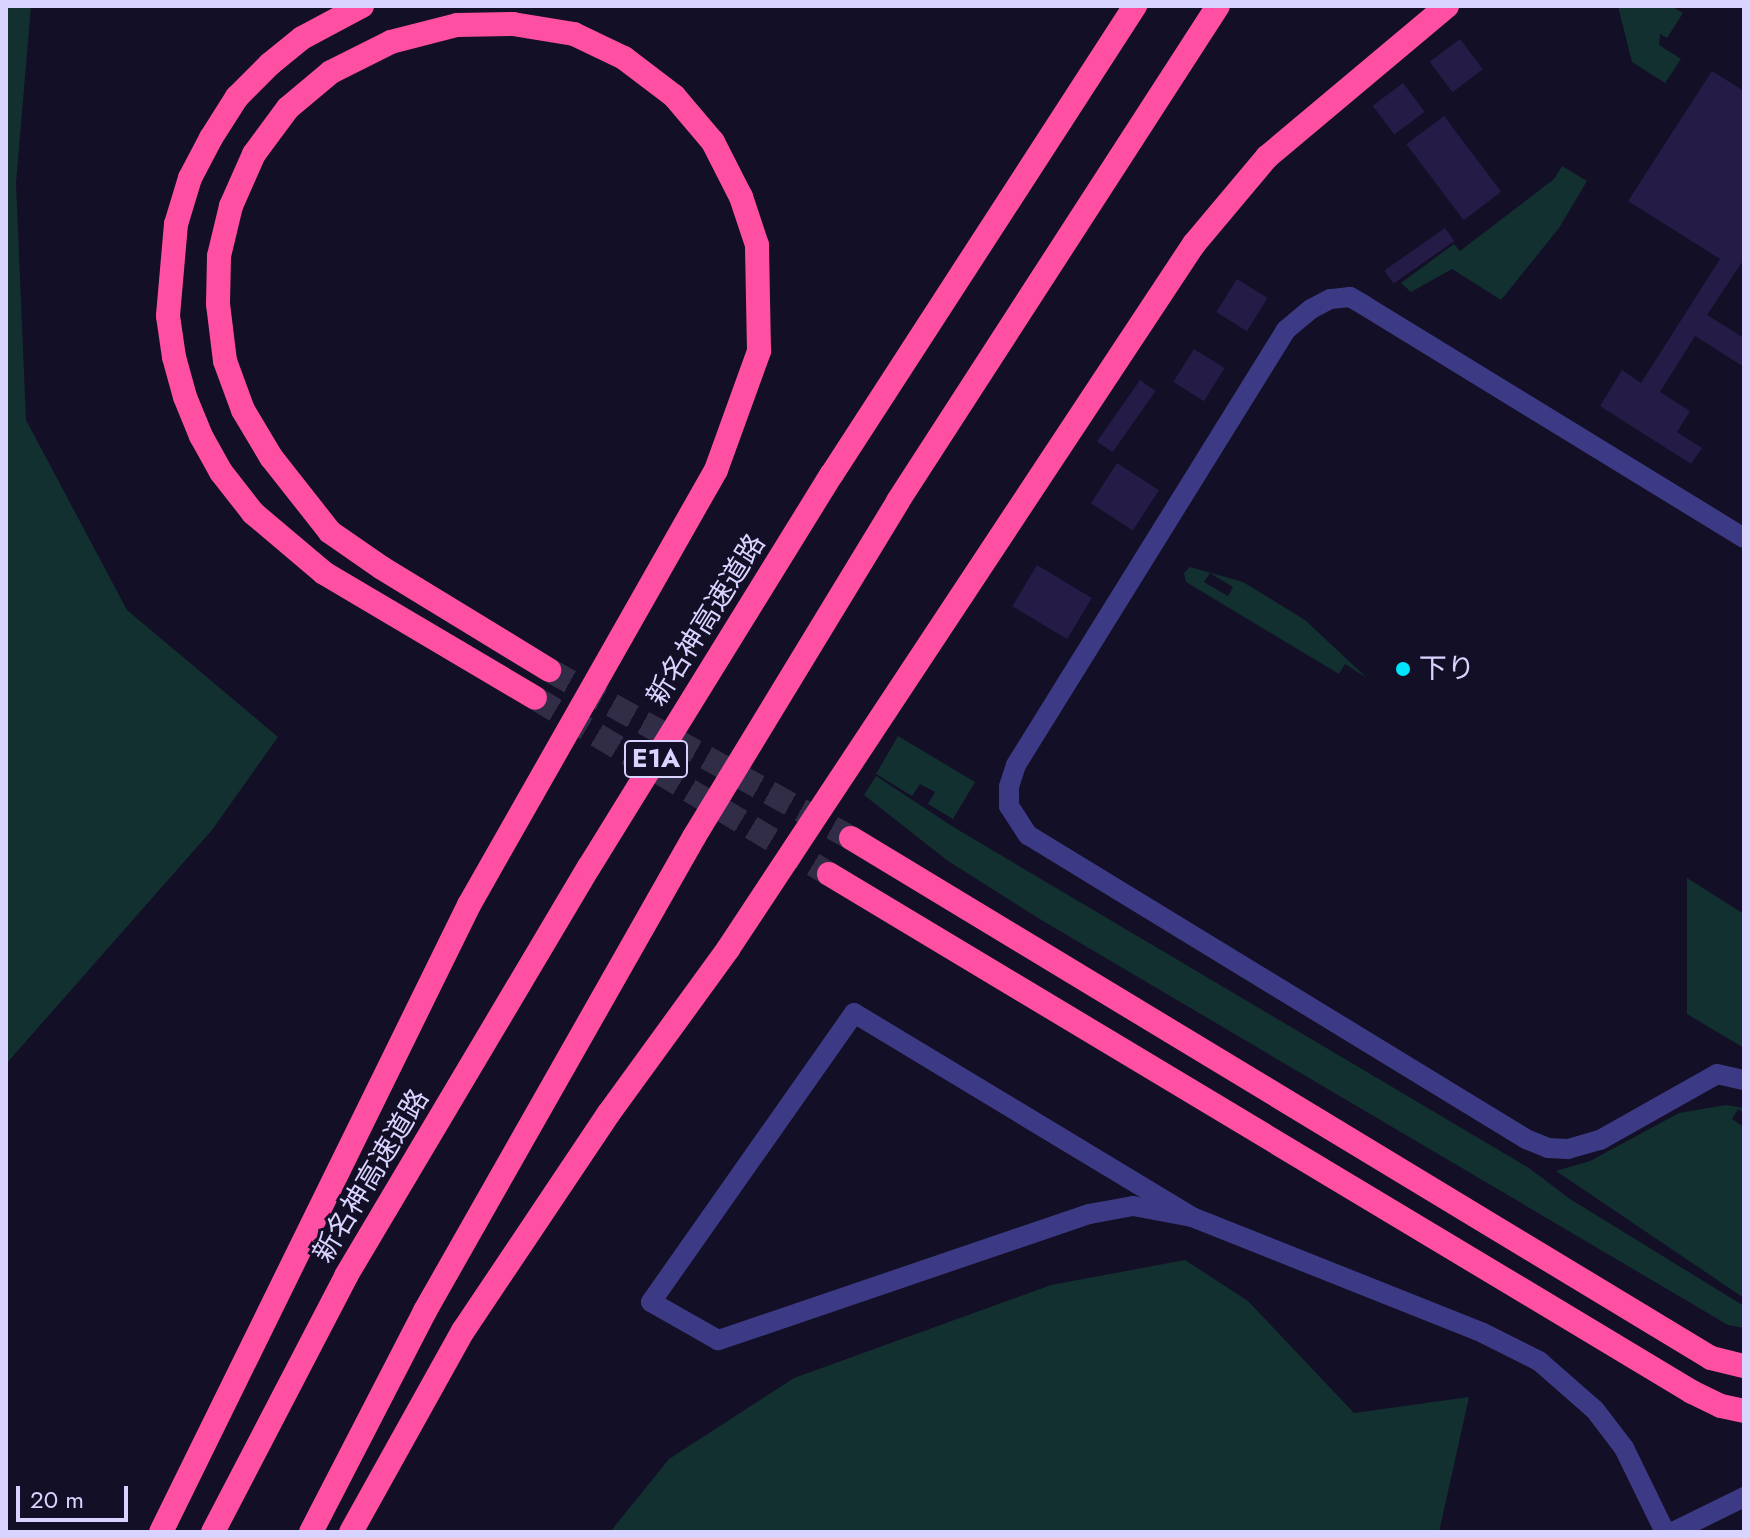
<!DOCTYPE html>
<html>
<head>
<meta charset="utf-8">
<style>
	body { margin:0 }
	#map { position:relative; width:1750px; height:1538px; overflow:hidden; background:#130f26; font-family:Jost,"Noto Sans JP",sans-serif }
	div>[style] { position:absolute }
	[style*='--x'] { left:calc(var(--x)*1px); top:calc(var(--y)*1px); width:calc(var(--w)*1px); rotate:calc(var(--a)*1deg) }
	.green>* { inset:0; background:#12302f }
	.building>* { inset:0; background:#241b47; transform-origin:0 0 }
	.highway-tunnel>* { height:24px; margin-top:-12px; transform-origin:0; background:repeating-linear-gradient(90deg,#312d47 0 24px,transparent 0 36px) }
	.minor>* { height:20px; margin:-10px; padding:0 10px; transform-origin:10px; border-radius:10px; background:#3d3a85 }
	.highway>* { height:24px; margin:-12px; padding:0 12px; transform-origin:12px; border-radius:12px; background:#ff4fa3 }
	.dots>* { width:22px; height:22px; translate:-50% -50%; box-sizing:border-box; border:4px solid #130f26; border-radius:50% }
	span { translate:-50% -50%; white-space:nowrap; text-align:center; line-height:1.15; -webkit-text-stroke:6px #130f26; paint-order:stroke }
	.shield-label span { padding:2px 6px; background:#130f26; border:2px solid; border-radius:6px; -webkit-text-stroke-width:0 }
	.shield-label { font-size:26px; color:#d9d4ff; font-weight:700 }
	.street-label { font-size:28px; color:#d9d4ff }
	.poi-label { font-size:28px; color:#d9d4ff }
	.left { translate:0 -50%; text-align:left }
	.frame { position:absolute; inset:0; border:8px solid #d9d4ff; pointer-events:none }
	.scale { position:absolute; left:16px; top:1486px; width:112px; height:36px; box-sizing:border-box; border:4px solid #d9d4ff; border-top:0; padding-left:10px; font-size:24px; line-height:28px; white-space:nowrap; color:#d9d4ff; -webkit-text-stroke:6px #130f26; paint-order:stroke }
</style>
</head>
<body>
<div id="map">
	<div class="green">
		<div style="clip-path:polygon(6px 6px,31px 6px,16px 183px,26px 420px,127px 610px,278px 737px,212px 830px,6px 1064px)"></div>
		<div style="clip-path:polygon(1618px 6px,1671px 6px,1683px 13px,1667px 38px,1660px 34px,1659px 45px,1681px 59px,1665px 83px,1632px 62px)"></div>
		<div style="clip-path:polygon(1562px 166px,1587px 181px,1559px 228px,1501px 300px,1452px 269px,1411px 292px,1401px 283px,1454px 244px,1460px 251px,1554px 179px)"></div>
		<div style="clip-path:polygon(evenodd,1190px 567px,1243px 582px,1305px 620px,1367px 678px,1345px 664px,1339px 674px,1186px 582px,1184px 573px,1190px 567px,1210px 573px,1233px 587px,1228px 596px,1204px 582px,1210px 573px)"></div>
		<div style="clip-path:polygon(898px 736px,975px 782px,953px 819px,928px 804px,935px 792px,920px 784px,912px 796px,876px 774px)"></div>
		<div style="clip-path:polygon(876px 776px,955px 828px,1529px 1168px,1570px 1199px,1744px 1306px,1744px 1328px,1728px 1325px,1043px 921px,948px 861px,864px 795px)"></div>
		<div style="clip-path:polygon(1687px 878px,1744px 914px,1744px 1048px,1687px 1014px)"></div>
		<div style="clip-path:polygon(1726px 1105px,1744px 1108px,1744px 1113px,1738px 1109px,1732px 1119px,1744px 1127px,1744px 1298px,1556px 1171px,1590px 1161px,1679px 1113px)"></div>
		<div style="clip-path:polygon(1185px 1260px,1248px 1301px,1354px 1413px,1469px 1397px,1439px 1532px,610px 1532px,669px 1459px,794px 1378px,1051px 1285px)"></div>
	</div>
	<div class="building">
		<div style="left:1460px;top:39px;width:38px;height:38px;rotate:53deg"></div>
		<div style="clip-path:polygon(1712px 71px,1744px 91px,1744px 259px,1707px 315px,1744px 338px,1744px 367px,1695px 336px,1660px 392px,1690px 411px,1677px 432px,1702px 448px,1691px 464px,1600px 406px,1622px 370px,1641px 383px,1720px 259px,1628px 201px)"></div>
		<div style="left:1403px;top:83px;width:36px;height:38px;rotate:53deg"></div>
		<div style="left:1444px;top:116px;width:95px;height:47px;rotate:53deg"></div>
		<div style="left:1445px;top:228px;width:16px;height:74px;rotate:55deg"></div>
		<div style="left:1237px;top:279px;width:36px;height:39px;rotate:32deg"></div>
		<div style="left:1194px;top:349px;width:36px;height:39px;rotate:32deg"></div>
		<div style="left:1140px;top:380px;width:19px;height:75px;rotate:35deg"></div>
		<div style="left:1117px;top:463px;width:50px;height:48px;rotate:33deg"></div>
		<div style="left:1037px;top:565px;width:64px;height:48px;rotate:31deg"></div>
	</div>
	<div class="highway-tunnel">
		<div style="--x:549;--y:670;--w:346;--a:29.1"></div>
		<div style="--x:535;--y:698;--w:343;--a:30.9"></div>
	</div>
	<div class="minor">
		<div style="--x:1744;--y:538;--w:446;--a:-148.5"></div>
		<div style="--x:1364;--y:305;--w:16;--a:-150"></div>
		<div style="--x:1350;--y:297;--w:20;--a:174"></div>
		<div style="--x:1330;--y:299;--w:21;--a:152"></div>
		<div style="--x:1311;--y:309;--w:33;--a:140"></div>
		<div style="--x:1286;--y:330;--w:512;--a:121.83"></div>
		<div style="--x:1016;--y:765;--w:23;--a:108"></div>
		<div style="--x:1009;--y:787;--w:19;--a:90"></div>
		<div style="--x:1009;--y:806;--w:35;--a:57"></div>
		<div style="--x:1028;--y:835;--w:583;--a:31.4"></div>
		<div style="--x:1526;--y:1139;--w:24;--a:22"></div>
		<div style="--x:1548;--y:1148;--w:20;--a:3"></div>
		<div style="--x:1568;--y:1149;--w:33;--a:-16"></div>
		<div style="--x:1600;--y:1140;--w:134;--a:-29.4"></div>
		<div style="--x:1717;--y:1074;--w:28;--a:13"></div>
		<div style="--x:1192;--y:1217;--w:60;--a:-169.4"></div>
		<div style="--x:1133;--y:1206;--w:45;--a:169.7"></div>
		<div style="--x:1089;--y:1214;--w:392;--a:161.2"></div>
		<div style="--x:718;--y:1340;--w:77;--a:-150.4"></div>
		<div style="--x:651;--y:1302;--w:353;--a:-54.9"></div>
		<div style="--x:854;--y:1013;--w:395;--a:31.1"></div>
		<div style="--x:1192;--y:1217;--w:313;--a:21.7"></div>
		<div style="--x:1483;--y:1333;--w:63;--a:26.6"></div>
		<div style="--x:1539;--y:1361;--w:74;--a:41.2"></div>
		<div style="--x:1595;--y:1410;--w:48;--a:52.7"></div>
		<div style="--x:1624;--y:1448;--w:93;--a:64"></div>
		<div style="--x:1673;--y:1532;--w:79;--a:-26.2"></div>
	</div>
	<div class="highway">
		<div style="--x:362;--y:6;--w:68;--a:151.9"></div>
		<div style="--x:302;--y:38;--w:41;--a:140.9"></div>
		<div style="--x:270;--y:64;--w:47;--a:135"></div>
		<div style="--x:237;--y:97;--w:49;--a:122.4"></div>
		<div style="--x:211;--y:138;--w:45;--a:117.7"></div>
		<div style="--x:190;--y:178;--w:48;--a:106.9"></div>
		<div style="--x:176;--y:224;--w:92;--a:95"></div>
		<div style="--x:168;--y:316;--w:41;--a:81.7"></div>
		<div style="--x:174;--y:357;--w:41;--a:74.6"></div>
		<div style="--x:185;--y:397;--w:42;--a:67.7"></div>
		<div style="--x:201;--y:436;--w:41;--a:60.9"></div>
		<div style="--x:221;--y:472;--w:52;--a:52"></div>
		<div style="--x:253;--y:513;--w:93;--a:40.2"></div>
		<div style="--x:324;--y:573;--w:245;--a:30.6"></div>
		<div style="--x:851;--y:838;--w:1005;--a:31.16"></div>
		<div style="--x:1711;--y:1358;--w:34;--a:14"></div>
		<div style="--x:829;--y:874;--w:1007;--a:30.97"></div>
		<div style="--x:1692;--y:1392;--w:32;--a:26"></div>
		<div style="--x:1721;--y:1406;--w:24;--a:12"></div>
		<div style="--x:161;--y:1532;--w:699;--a:-63.84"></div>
		<div style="--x:469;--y:905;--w:500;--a:-60.41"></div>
		<div style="--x:716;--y:470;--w:127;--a:-70.1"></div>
		<div style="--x:759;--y:351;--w:106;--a:-91.1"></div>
		<div style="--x:757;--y:245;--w:51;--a:-108.4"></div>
		<div style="--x:741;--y:197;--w:62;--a:-117"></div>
		<div style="--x:713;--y:142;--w:60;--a:-130.3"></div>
		<div style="--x:674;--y:96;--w:63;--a:-142.8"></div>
		<div style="--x:624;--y:58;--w:55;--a:-154.4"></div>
		<div style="--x:574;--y:34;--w:62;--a:-170.7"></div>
		<div style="--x:513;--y:24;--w:56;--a:179"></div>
		<div style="--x:457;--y:25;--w:68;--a:165.6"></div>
		<div style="--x:391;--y:42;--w:67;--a:153.4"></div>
		<div style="--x:331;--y:72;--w:56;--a:140.1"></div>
		<div style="--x:288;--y:108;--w:57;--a:126.5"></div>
		<div style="--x:254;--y:154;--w:57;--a:113.9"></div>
		<div style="--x:231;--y:206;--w:51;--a:103.5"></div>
		<div style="--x:219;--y:256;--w:48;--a:91.2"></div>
		<div style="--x:218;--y:304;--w:57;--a:83"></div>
		<div style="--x:225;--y:361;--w:52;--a:69.8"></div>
		<div style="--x:243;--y:410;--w:55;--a:59.2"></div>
		<div style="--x:271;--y:457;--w:95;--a:51.8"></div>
		<div style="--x:330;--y:532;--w:63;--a:34.7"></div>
		<div style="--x:382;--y:568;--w:196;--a:31.4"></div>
		<div style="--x:213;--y:1532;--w:288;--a:-62.5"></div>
		<div style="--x:346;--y:1276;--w:476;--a:-59.3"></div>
		<div style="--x:589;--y:867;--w:462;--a:-58.3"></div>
		<div style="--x:832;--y:474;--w:558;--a:-57.08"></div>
		<div style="--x:311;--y:1532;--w:249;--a:-62.7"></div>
		<div style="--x:425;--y:1311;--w:545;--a:-60.42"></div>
		<div style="--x:694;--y:837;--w:393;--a:-58.7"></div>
		<div style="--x:898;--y:501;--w:589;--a:-57.12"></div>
		<div style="--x:351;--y:1532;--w:230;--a:-60.9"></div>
		<div style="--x:463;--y:1331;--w:262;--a:-56.2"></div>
		<div style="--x:609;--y:1113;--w:203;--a:-54"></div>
		<div style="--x:728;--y:949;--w:845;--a:-56.54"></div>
		<div style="--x:1194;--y:244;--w:114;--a:-50"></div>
		<div style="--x:1267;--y:157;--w:235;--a:-40"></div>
	</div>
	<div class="dots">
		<div style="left:1403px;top:669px;background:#00e5ff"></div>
	</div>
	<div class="shield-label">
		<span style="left:656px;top:759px">E1A</span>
	</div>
	<div class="street-label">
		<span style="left:706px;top:620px;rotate:-58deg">新名神高速道路</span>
		<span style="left:371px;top:1176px;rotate:-59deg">新名神高速道路</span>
	</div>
	<div class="poi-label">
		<span class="left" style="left:1419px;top:669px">下り</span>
	</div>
	<div class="frame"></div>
	<div class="scale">20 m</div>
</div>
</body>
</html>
